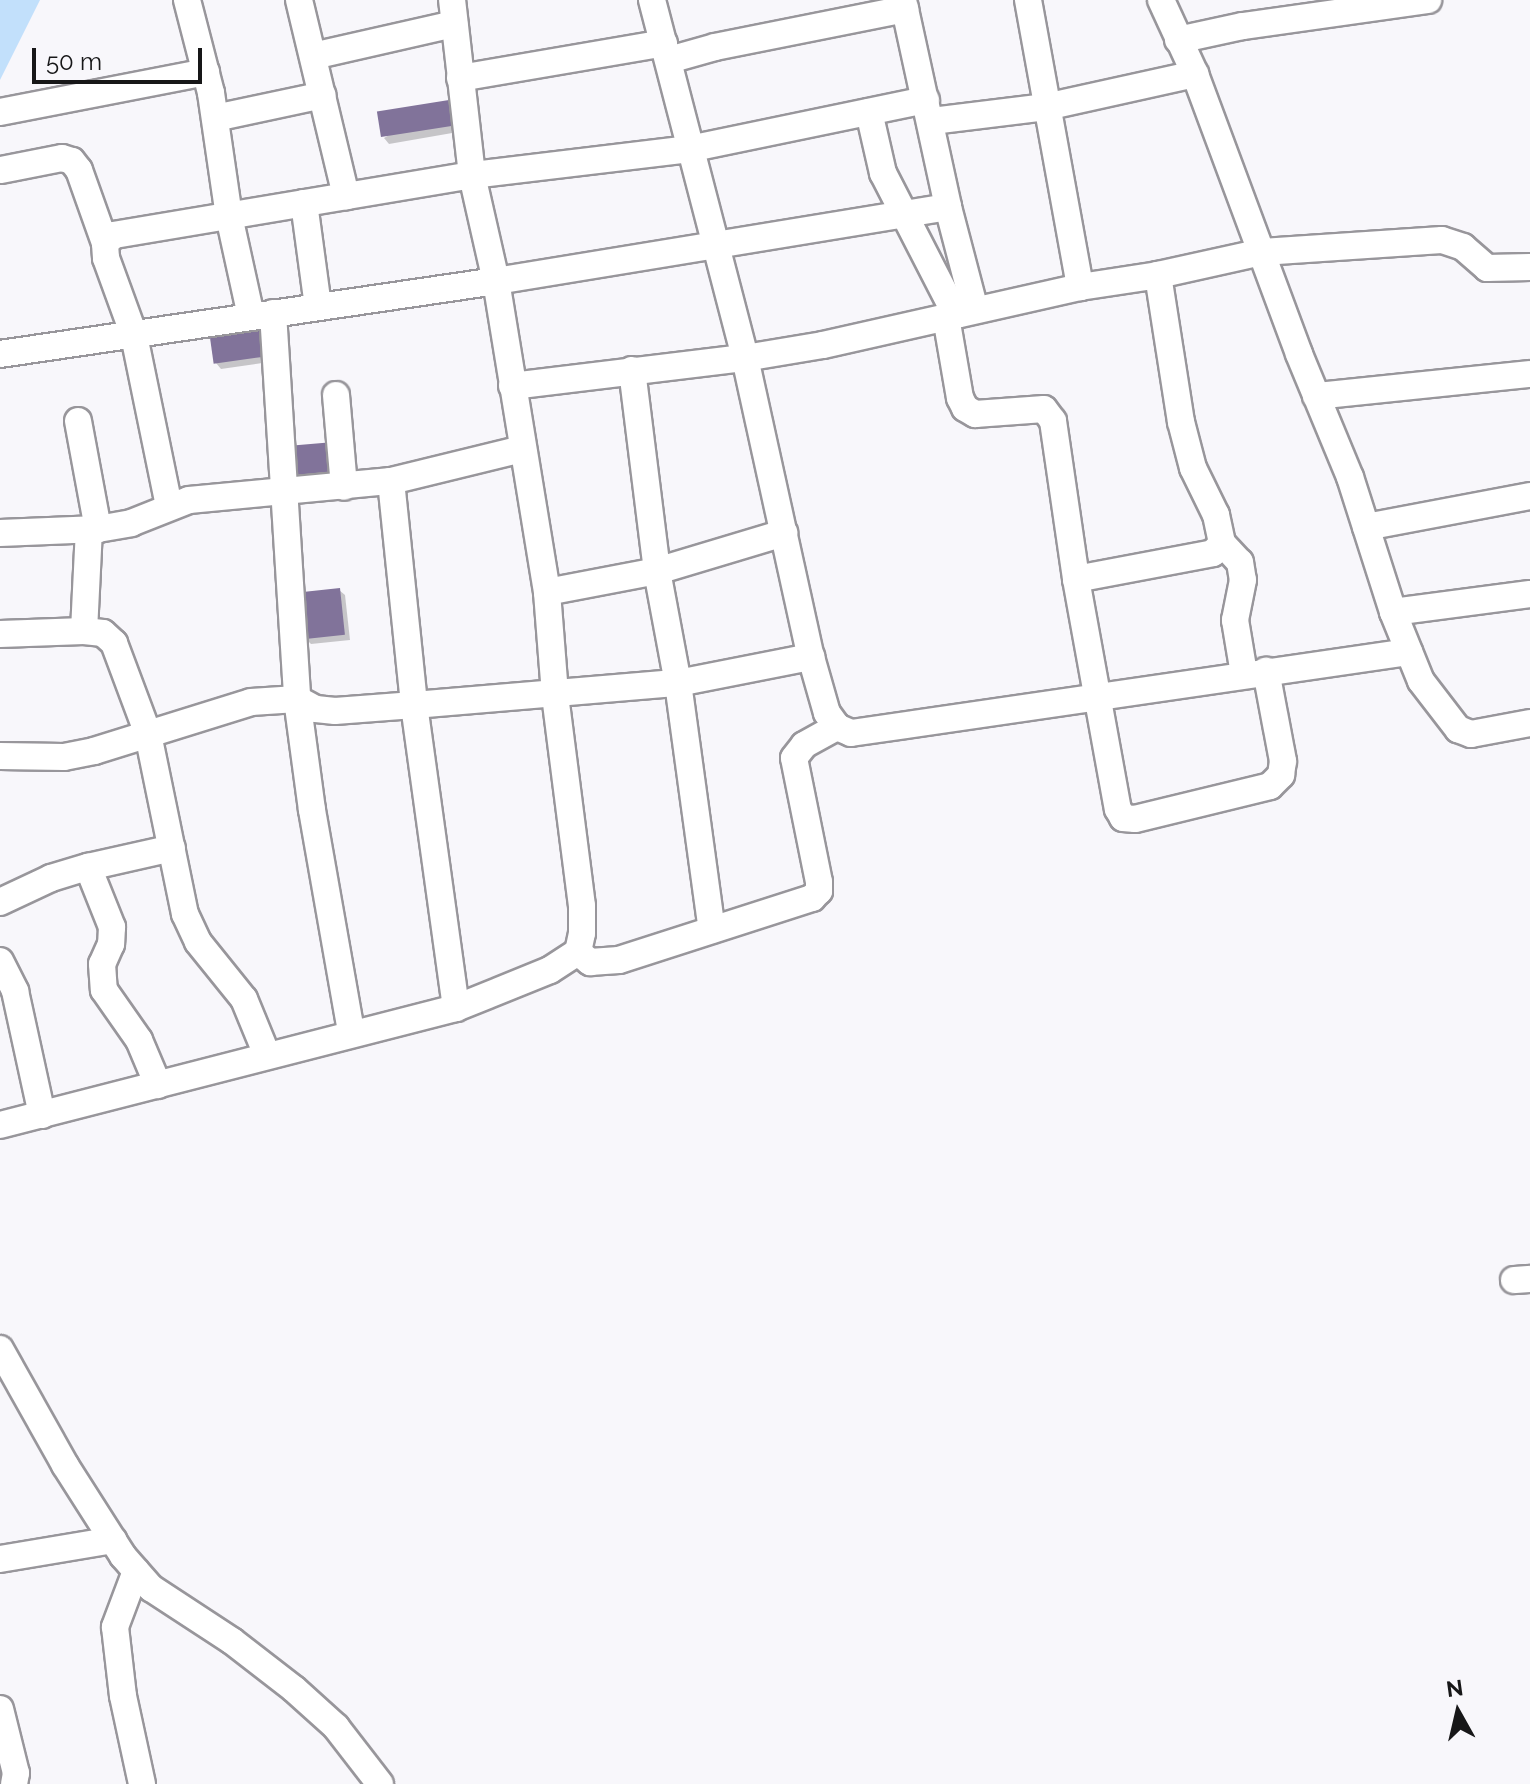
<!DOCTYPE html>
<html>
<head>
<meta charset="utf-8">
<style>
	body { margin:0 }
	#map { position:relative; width:1530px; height:1784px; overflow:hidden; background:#f8f7fb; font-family:Raleway,sans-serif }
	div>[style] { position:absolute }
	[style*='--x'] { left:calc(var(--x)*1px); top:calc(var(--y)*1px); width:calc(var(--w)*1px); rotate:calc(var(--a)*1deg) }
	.water>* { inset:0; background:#c2e0fb }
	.shadow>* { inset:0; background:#0003 }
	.building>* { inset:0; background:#81739a; transform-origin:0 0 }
	.roads { filter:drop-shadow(2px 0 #98969b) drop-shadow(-2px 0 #98969b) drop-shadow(0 2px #98969b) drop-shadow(0 -2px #98969b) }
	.minor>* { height:26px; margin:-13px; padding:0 13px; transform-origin:13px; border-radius:13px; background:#fff }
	span { translate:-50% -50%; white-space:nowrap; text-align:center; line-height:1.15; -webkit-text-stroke:8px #f8f7fb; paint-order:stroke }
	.north { position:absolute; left:1418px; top:1672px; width:80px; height:80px; -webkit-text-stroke:6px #f8f7fb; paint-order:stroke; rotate:352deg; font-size:22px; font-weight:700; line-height:32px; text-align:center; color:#171718 }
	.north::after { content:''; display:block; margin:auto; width:28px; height:36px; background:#171718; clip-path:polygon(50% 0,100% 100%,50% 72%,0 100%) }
	.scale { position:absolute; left:32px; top:48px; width:170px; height:36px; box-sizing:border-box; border:4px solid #171718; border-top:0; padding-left:10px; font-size:24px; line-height:28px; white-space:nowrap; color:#171718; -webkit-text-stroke:6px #f8f7fb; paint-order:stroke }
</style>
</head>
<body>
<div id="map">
	<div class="water">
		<div style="clip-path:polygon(0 0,40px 0,0 80px)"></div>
	</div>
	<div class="shadow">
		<div style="clip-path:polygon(448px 102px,453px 107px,458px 132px,389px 144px,384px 138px)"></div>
		<div style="clip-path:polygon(264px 327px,269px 362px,221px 369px,216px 363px,210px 329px)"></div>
		<div style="clip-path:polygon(339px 590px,345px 595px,350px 640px,311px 644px,305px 638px)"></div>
	</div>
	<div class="building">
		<div style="left:449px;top:100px;width:26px;height:73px;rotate:81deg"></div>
		<div style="left:259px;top:320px;width:37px;height:51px;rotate:82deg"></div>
		<div style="left:334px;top:442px;width:33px;height:47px;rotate:85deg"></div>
		<div style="left:340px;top:588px;width:47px;height:42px;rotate:84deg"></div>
	</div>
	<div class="roads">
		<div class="minor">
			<div style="--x:187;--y:0;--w:96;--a:75.5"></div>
			<div style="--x:211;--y:93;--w:124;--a:81.7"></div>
			<div style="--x:229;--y:216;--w:102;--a:77.6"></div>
			<div style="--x:299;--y:0;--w:202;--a:76.5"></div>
			<div style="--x:652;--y:0;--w:370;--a:75.4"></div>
			<div style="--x:745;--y:358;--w:306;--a:77.6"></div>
			<div style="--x:903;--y:0;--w:212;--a:77.7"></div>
			<div style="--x:948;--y:207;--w:106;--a:75.3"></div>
			<div style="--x:1028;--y:0;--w:292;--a:79.7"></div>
			<div style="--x:1161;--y:0;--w:81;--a:65.3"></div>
			<div style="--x:1195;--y:74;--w:299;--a:69.6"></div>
			<div style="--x:1299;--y:354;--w:133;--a:67.5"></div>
			<div style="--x:1350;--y:477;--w:142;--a:72.3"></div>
			<div style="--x:1393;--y:612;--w:74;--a:67.9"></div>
			<div style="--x:1421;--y:681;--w:61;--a:52.4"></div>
			<div style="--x:1458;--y:729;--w:14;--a:21"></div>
			<div style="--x:1471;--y:734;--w:60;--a:-10.6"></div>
			<div style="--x:1178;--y:40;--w:66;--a:-12.2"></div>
			<div style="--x:1243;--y:26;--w:187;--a:-8"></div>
			<div style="--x:313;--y:56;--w:145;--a:-12.8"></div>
			<div style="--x:669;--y:60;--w:48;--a:-15.8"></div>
			<div style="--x:715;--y:47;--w:194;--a:-11.3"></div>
			<div style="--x:460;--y:78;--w:207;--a:-9.7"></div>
			<div style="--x:0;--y:112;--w:210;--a:-11"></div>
			<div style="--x:869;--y:112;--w:63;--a:77.1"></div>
			<div style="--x:883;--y:173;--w:160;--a:62.8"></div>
			<div style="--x:215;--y:118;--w:110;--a:-12"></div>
			<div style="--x:932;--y:121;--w:115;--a:-7"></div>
			<div style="--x:1046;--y:107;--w:153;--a:-12.5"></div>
			<div style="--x:1;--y:170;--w:62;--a:-11.1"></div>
			<div style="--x:62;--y:158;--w:10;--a:17"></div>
			<div style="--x:72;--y:161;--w:11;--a:52"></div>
			<div style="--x:79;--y:170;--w:77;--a:70.4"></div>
			<div style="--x:304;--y:203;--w:105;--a:82.3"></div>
			<div style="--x:273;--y:313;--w:387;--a:86.4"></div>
			<div style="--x:297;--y:699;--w:112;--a:82.3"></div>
			<div style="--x:312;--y:810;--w:225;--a:80"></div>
			<div style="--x:946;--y:317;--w:82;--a:80.2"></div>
			<div style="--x:960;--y:398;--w:11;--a:63"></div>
			<div style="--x:965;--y:408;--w:12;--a:31"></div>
			<div style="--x:975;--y:414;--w:69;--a:-4.1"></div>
			<div style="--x:1044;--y:409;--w:15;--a:53"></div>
			<div style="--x:1053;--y:421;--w:160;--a:81.7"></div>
			<div style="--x:1076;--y:579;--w:234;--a:79.7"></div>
			<div style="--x:1118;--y:809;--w:10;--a:61"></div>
			<div style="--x:1123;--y:818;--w:12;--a:5"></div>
			<div style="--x:1135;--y:819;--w:139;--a:-13.7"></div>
			<div style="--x:1270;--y:786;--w:16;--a:-45"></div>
			<div style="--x:1281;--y:775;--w:14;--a:-82"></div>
			<div style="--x:1283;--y:761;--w:92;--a:-100.7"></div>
			<div style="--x:0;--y:354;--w:501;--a:-8.37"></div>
			<div style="--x:496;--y:281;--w:458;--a:-9.3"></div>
			<div style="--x:632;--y:370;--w:203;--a:82.9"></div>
			<div style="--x:657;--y:571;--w:114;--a:79.4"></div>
			<div style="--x:678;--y:683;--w:249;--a:82.2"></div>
			<div style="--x:512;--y:386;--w:235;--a:-6.9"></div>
			<div style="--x:745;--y:358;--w:79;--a:-9.5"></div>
			<div style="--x:823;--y:345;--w:263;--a:-12.7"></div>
			<div style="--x:1080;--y:287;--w:79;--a:-8.7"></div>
			<div style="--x:1158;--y:275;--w:107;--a:-12.5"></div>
			<div style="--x:1262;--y:252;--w:180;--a:-3.8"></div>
			<div style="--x:1442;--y:240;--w:22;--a:18"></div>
			<div style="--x:1463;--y:247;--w:32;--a:41"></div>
			<div style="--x:1487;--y:268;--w:43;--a:-1.3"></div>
			<div style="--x:336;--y:395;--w:92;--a:85"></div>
			<div style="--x:1316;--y:396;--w:215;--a:-5.9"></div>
			<div style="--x:78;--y:421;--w:110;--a:79.5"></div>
			<div style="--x:391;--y:481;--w:225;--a:84.1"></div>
			<div style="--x:414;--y:705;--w:306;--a:82.1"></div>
			<div style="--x:169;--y:506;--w:175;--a:-101.6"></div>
			<div style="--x:134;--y:335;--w:82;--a:-110"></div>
			<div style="--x:106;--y:258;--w:15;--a:-94"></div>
			<div style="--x:105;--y:243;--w:12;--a:-42"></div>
			<div style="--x:114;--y:235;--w:363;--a:-9.5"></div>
			<div style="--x:472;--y:175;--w:219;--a:-6.8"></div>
			<div style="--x:689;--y:149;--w:242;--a:-11.7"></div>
			<div style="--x:1366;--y:527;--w:167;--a:-10.7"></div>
			<div style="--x:0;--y:533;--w:98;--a:-2.3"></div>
			<div style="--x:98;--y:529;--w:34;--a:-10"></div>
			<div style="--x:131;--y:523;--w:62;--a:-21.6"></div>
			<div style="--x:189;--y:500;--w:203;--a:-5.4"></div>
			<div style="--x:391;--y:481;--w:135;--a:-13.7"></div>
			<div style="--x:1222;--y:543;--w:26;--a:47"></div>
			<div style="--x:1240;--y:562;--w:18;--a:81"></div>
			<div style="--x:1243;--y:580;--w:41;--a:101.3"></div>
			<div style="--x:1235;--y:620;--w:55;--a:80.5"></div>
			<div style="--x:1076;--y:579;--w:139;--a:-10.7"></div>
			<div style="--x:1213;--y:553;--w:13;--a:-48"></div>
			<div style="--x:1222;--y:543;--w:29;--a:-102"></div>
			<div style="--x:1216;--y:515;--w:52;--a:-116.1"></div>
			<div style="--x:1193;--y:468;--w:48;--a:-104.6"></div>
			<div style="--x:1181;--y:422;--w:149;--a:-98.9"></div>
			<div style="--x:547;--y:592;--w:112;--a:-10.8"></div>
			<div style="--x:657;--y:571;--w:133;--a:-16.7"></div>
			<div style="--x:1393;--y:612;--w:138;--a:-7.5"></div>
			<div style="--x:84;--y:631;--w:101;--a:-87.2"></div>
			<div style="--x:0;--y:634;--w:84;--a:-2"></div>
			<div style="--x:84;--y:631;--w:19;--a:6"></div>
			<div style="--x:103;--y:633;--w:15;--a:42"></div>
			<div style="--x:114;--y:643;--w:97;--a:69.5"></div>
			<div style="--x:148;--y:734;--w:184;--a:78.4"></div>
			<div style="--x:185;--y:914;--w:31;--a:65"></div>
			<div style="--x:198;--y:942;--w:73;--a:51.1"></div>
			<div style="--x:244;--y:999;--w:61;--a:67.7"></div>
			<div style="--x:0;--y:756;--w:64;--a:0.9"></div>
			<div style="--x:64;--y:757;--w:31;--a:-11"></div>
			<div style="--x:94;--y:751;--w:164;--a:-17.3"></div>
			<div style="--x:251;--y:702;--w:46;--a:-3.7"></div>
			<div style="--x:297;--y:699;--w:21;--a:28"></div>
			<div style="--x:316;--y:709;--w:19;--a:6"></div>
			<div style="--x:335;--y:711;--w:79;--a:-4.3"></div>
			<div style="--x:414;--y:705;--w:265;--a:-4.8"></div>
			<div style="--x:678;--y:683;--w:136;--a:-11.1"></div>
			<div style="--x:811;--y:657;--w:58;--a:74.1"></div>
			<div style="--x:827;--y:713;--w:17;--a:54"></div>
			<div style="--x:837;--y:727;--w:15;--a:23"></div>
			<div style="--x:851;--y:733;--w:564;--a:-8.26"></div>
			<div style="--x:88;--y:867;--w:65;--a:68.2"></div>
			<div style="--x:112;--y:927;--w:17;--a:93"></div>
			<div style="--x:111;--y:944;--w:22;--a:114"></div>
			<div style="--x:102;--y:964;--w:26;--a:86"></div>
			<div style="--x:104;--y:990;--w:61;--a:55"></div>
			<div style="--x:139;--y:1040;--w:49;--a:67.1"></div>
			<div style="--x:0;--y:902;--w:56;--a:-25.2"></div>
			<div style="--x:51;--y:878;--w:39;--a:-17"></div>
			<div style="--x:88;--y:867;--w:86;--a:-12.7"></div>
			<div style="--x:578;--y:952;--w:16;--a:40"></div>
			<div style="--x:590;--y:962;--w:29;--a:-4"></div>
			<div style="--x:619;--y:960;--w:203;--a:-17.8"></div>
			<div style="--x:812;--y:898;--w:10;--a:-45"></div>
			<div style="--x:819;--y:891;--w:9;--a:-90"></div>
			<div style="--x:819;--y:882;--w:126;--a:-101.4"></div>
			<div style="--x:794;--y:758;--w:16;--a:-52"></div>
			<div style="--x:804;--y:745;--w:38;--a:-29"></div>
			<div style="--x:0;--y:961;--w:34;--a:63"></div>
			<div style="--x:15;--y:991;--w:127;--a:77.7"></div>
			<div style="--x:0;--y:1125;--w:471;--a:-14.4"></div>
			<div style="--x:456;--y:1008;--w:101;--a:-22"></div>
			<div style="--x:550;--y:970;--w:33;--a:-33"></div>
			<div style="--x:578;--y:952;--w:19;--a:-78"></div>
			<div style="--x:582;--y:933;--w:27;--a:-90"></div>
			<div style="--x:582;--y:906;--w:214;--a:-97.3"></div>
			<div style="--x:555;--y:694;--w:102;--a:-94.5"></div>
			<div style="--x:547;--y:592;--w:315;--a:-99.3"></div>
			<div style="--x:496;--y:281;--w:109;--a:-102.8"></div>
			<div style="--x:472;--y:175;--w:176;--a:-96.5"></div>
			<div style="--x:1514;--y:1280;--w:16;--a:-4"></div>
			<div style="--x:0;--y:1349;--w:133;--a:60.7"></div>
			<div style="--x:65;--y:1465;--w:108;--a:57.5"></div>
			<div style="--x:123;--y:1556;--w:43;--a:48.8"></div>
			<div style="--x:151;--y:1588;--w:97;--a:33.2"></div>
			<div style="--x:232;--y:1641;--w:78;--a:37.7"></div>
			<div style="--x:294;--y:1689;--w:57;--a:42.1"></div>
			<div style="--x:336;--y:1727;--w:72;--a:52.3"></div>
			<div style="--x:0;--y:1559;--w:115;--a:-9.5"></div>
			<div style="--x:136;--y:1571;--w:60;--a:110.6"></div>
			<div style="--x:115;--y:1627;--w:69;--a:83.4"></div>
			<div style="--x:123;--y:1696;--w:90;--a:77.8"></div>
			<div style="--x:0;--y:1709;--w:66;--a:76"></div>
			<div style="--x:16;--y:1773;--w:11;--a:100"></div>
		</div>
	</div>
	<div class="north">N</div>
	<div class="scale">50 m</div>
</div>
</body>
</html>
